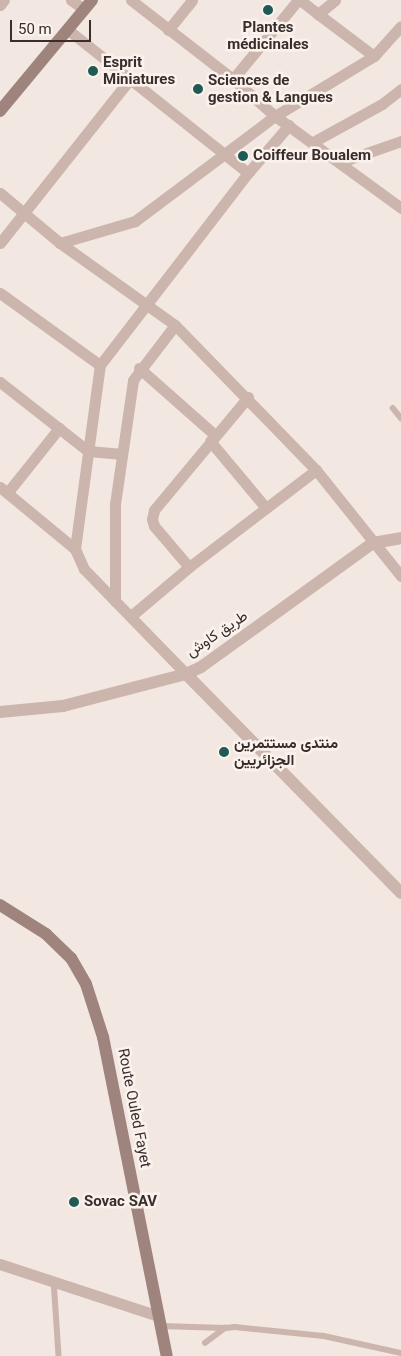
<!DOCTYPE html>
<html>
<head>
<meta charset="utf-8">
<style>
	body { margin:0 }
	#map { position:relative; width:401px; height:1356px; overflow:hidden; background:#f3e7e1; font-family:Roboto,Vazirmatn,sans-serif }
	div>[style] { position:absolute }
	[style*='--x'] { left:calc(var(--x)*1px); top:calc(var(--y)*1px); width:calc(var(--w)*1px); rotate:calc(var(--a)*1deg) }
	.service>* { height:5.5px; margin:-2.75px; padding:0 2.75px; transform-origin:2.75px; border-radius:2.75px; background:#cbb5ac }
	.minor>* { height:11px; margin:-5.5px; padding:0 5.5px; transform-origin:5.5px; border-radius:5.5px; background:#cbb5ac }
	.tertiary>* { height:12px; margin:-6px; padding:0 6px; transform-origin:6px; border-radius:6px; background:#cbb5ac }
	.secondary>* { height:12px; margin:-6px; padding:0 6px; transform-origin:6px; border-radius:6px; background:#9f847e }
	.dots>* { width:14px; height:14px; translate:-50% -50%; box-sizing:border-box; border:2px solid #faf2ed; border-radius:50% }
	span { translate:-50% -50%; white-space:nowrap; text-align:center; line-height:1.15; -webkit-text-stroke:5px #faf2ed; paint-order:stroke }
	.poi-label { font-size:15px; color:#3a2d2b; font-weight:700 }
	.left { translate:0 -50%; text-align:left }
	.street-label { font-size:15px; color:#3a2d2b }
	.scale { position:absolute; left:10px; top:20px; width:81px; height:22px; box-sizing:border-box; border:2px solid #3a2d2b; border-top:0; padding-left:6px; font-size:15px; line-height:18px; white-space:nowrap; color:#3a2d2b; -webkit-text-stroke:4px #faf2ed; paint-order:stroke }
</style>
</head>
<body>
<div id="map">
	<div class="service">
		<div style="--x:393;--y:408;--w:13;--a:51"></div>
		<div style="--x:54;--y:1280;--w:76;--a:86.2"></div>
		<div style="--x:161;--y:1326;--w:64;--a:1.8"></div>
		<div style="--x:205;--y:1343;--w:25;--a:-37"></div>
		<div style="--x:225;--y:1328;--w:10;--a:-6"></div>
		<div style="--x:235;--y:1327;--w:89;--a:5.8"></div>
		<div style="--x:324;--y:1336;--w:79;--a:12.4"></div>
	</div>
	<div class="minor">
		<div style="--x:71;--y:0;--w:16;--a:35"></div>
		<div style="--x:131;--y:0;--w:129;--a:37.8"></div>
		<div style="--x:233;--y:79;--w:56;--a:41.4"></div>
		<div style="--x:275;--y:116;--w:156;--a:36.1"></div>
		<div style="--x:300;--y:0;--w:23;--a:38"></div>
		<div style="--x:318;--y:14;--w:22;--a:-39"></div>
		<div style="--x:0;--y:5;--w:6;--a:-51"></div>
		<div style="--x:318;--y:14;--w:70;--a:36.9"></div>
		<div style="--x:374;--y:56;--w:40;--a:-48"></div>
		<div style="--x:67;--y:29;--w:231;--a:38.5"></div>
		<div style="--x:168;--y:30;--w:38;--a:-51"></div>
		<div style="--x:233;--y:79;--w:102;--a:-50.6"></div>
		<div style="--x:313;--y:142;--w:79;--a:-28.8"></div>
		<div style="--x:382;--y:104;--w:24;--a:-38"></div>
		<div style="--x:341;--y:162;--w:64;--a:-19.3"></div>
		<div style="--x:0;--y:193;--w:78;--a:39.8"></div>
		<div style="--x:60;--y:243;--w:141;--a:35.5"></div>
		<div style="--x:175;--y:325;--w:202;--a:45.8"></div>
		<div style="--x:316;--y:470;--w:136;--a:51.3"></div>
		<div style="--x:0;--y:243;--w:208;--a:-51.6"></div>
		<div style="--x:60;--y:243;--w:78;--a:-16.3"></div>
		<div style="--x:135;--y:221;--w:175;--a:-36.9"></div>
		<div style="--x:275;--y:116;--w:116;--a:-31.2"></div>
		<div style="--x:0;--y:293;--w:123;--a:35.8"></div>
		<div style="--x:139;--y:368;--w:101;--a:41.4"></div>
		<div style="--x:0;--y:382;--w:112;--a:38.1"></div>
		<div style="--x:88;--y:451;--w:32;--a:5"></div>
		<div style="--x:210;--y:441;--w:87;--a:50.1"></div>
		<div style="--x:0;--y:487;--w:97;--a:39.6"></div>
		<div style="--x:75;--y:549;--w:22;--a:66"></div>
		<div style="--x:84;--y:569;--w:146;--a:45.8"></div>
		<div style="--x:8;--y:492;--w:82;--a:-51.4"></div>
		<div style="--x:75;--y:549;--w:186;--a:-82.3"></div>
		<div style="--x:100;--y:365;--w:242;--a:-52.4"></div>
		<div style="--x:248;--y:173;--w:63;--a:-49.5"></div>
		<div style="--x:189;--y:567;--w:54;--a:-130.5"></div>
		<div style="--x:154;--y:526;--w:7;--a:-106"></div>
		<div style="--x:152;--y:519;--w:9;--a:-77"></div>
		<div style="--x:154;--y:510;--w:147;--a:-50.2"></div>
		<div style="--x:115;--y:601;--w:97;--a:-90"></div>
		<div style="--x:115;--y:504;--w:125;--a:-81.7"></div>
		<div style="--x:133;--y:380;--w:69;--a:-52.6"></div>
		<div style="--x:131;--y:616;--w:76;--a:-40.2"></div>
		<div style="--x:189;--y:567;--w:160;--a:-37.4"></div>
		<div style="--x:0;--y:1264;--w:166;--a:18.2"></div>
	</div>
	<div class="tertiary">
		<div style="--x:186;--y:674;--w:307;--a:45.5"></div>
		<div style="--x:0;--y:712;--w:63;--a:-5.4"></div>
		<div style="--x:63;--y:706;--w:127;--a:-14.6"></div>
		<div style="--x:186;--y:674;--w:17;--a:-25"></div>
		<div style="--x:201;--y:667;--w:212;--a:-35.8"></div>
		<div style="--x:373;--y:543;--w:28;--a:-10"></div>
	</div>
	<div class="secondary">
		<div style="--x:0;--y:111;--w:144;--a:-50.3"></div>
		<div style="--x:0;--y:905;--w:54;--a:32.2"></div>
		<div style="--x:46;--y:934;--w:35;--a:44"></div>
		<div style="--x:71;--y:958;--w:30;--a:60"></div>
		<div style="--x:86;--y:984;--w:56;--a:72.2"></div>
		<div style="--x:103;--y:1037;--w:325;--a:78.7"></div>
	</div>
	<div class="dots">
		<div style="left:268px;top:10px;background:#215a55"></div>
		<div style="left:93px;top:71px;background:#215a55"></div>
		<div style="left:198px;top:89px;background:#215a55"></div>
		<div style="left:243px;top:156px;background:#215a55"></div>
		<div style="left:224px;top:752px;background:#215a55"></div>
		<div style="left:74px;top:1202px;background:#215a55"></div>
	</div>
	<div class="poi-label">
		<span style="left:268px;top:36px">Plantes<br>médicinales</span>
		<span class="left" style="left:103px;top:71px">Esprit<br>Miniatures</span>
		<span class="left" style="left:208px;top:89px">Sciences de<br>gestion &amp; Langues</span>
		<span class="left" style="left:253px;top:156px">Coiffeur Boualem</span>
		<span class="left" style="left:234px;top:752px">منتدى مستتمرين<br>الجزائريين</span>
		<span class="left" style="left:84px;top:1202px">Sovac SAV</span>
	</div>
	<div class="street-label">
		<span style="left:217px;top:634px;rotate:-34deg">طريق كاوش</span>
		<span style="left:134px;top:1108px;rotate:79deg">Route Ouled Fayet</span>
	</div>
	<div class="scale">50 m</div>
</div>
</body>
</html>
